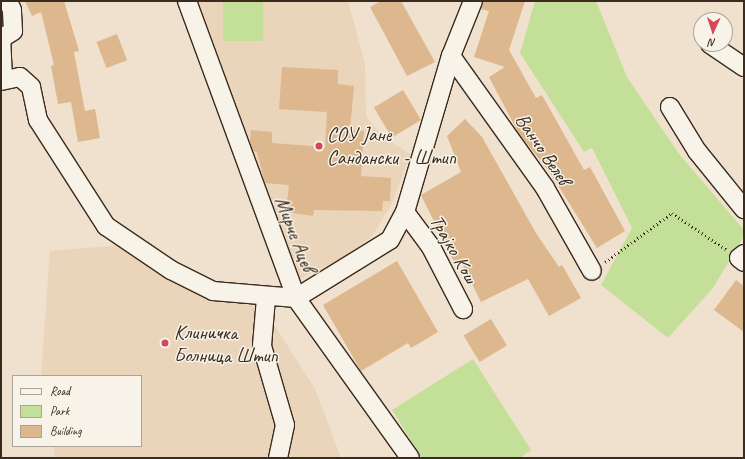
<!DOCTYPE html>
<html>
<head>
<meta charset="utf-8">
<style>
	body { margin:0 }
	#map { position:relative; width:745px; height:459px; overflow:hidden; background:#efe1cd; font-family:Caveat,sans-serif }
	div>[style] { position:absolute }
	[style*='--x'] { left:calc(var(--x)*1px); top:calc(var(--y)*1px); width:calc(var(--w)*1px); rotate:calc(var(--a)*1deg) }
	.built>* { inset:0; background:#ead4ba }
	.green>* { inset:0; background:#c4e098; transform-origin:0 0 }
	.building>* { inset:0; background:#ddb78e; transform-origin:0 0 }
	.path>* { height:2.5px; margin-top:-1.25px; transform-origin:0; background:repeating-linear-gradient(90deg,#3b2a1e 0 1px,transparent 0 4px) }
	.roads { filter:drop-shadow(1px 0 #3b2a1e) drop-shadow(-1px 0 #3b2a1e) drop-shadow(0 1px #3b2a1e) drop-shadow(0 -1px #3b2a1e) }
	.minor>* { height:18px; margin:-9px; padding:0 9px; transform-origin:9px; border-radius:9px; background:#f7f3e8 }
	.dots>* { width:11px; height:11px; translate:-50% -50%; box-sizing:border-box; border:2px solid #f7f3e8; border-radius:50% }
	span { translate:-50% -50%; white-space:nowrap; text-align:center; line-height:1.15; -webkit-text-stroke:3px #f7f3e8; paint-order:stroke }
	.poi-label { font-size:20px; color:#3b2a1e }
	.left { translate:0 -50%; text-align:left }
	.street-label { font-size:20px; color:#3b2a1e }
	.frame { position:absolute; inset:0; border:2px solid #3b2a1e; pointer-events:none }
	.legend { position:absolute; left:12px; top:375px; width:130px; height:72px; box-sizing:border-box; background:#f7f3e8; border:1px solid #aca397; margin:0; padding:5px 7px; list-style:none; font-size:12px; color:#3b2a1e }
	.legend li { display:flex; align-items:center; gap:8px; height:20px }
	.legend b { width:20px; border:1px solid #aca397 }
	.north { position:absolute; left:693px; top:12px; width:40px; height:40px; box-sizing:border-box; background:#f7f3e8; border:1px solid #aca397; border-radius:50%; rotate:183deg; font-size:11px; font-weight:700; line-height:16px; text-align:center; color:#3b2a1e }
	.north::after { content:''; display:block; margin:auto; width:14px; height:18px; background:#d1495b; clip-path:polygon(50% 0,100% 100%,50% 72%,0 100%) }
</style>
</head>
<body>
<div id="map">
	<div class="built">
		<div style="clip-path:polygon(192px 1px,348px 1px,365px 64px,366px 116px,383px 137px,410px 154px,393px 202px,373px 235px,346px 256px,294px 282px)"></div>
		<div style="clip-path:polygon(124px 245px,171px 279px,265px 310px,315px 389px,341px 458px,55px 458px,53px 446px,141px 446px,141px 376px,41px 376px,50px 251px)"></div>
	</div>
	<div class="green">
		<div style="left:223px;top:1px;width:40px;height:40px"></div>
		<div style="clip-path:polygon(535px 1px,596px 1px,627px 77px,679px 154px,744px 230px,744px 236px,713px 288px,668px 338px,601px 285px,632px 228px,592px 148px,584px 152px,520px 53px)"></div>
		<div style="clip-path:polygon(473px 359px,531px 450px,520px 458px,422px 458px,392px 410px)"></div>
	</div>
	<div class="building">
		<div style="clip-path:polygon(25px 1px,64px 1px,79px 51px,74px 52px,85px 111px,95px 109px,100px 138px,78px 142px,71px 102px,58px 104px,51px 66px,54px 65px,41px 12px,32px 16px)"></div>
		<div style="clip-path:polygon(381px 1px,401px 1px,435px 62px,407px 76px,370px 7px)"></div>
		<div style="clip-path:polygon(483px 1px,525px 1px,509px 50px,536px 98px,542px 95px,584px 170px,590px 167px,625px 231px,597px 248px,551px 174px,519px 134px,489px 77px,505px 67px,474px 57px,489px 11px,481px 9px)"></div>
		<div style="left:117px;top:34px;width:28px;height:22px;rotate:69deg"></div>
		<div style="clip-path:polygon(282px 67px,338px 70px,338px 84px,354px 86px,350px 129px,364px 131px,361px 176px,391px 178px,390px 201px,383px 201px,382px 211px,314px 210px,313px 216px,286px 212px,289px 185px,265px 183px,257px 152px,253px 151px,250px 142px,251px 130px,272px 132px,272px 143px,325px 147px,327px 112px,279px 109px)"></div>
		<div style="left:403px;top:90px;width:35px;height:34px;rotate:59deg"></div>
		<div style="clip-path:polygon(465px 119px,482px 137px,536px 233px,559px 267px,562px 265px,581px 298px,549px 316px,528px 279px,481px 302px,461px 261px,455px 264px,421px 195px,461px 172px,447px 136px)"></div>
		<div style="clip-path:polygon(397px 261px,438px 332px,411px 348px,408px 343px,361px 371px,323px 305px)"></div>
		<div style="clip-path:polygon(736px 280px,744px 286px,744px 332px,714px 310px)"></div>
		<div style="left:491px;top:319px;width:31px;height:32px;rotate:59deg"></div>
	</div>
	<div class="path">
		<div style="--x:605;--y:262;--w:83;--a:-36.2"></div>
		<div style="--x:672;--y:213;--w:66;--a:33.9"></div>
	</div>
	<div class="roads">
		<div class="minor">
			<div style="--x:187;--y:1;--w:316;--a:69.8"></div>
			<div style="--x:296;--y:298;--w:196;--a:54.5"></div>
			<div style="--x:1;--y:36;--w:43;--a:87.3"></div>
			<div style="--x:2;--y:38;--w:13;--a:-32"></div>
			<div style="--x:13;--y:31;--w:21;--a:-93"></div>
			<div style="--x:12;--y:10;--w:10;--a:-114"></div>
			<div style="--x:710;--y:44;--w:41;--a:34.1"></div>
			<div style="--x:451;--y:56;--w:162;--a:54.5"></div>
			<div style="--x:545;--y:188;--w:95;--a:60.5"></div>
			<div style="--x:1;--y:81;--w:19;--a:-12"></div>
			<div style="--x:20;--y:77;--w:15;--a:42"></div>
			<div style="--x:31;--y:87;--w:34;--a:78"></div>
			<div style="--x:38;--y:120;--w:126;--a:57.3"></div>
			<div style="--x:106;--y:226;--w:78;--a:34.1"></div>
			<div style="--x:171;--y:270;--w:47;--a:26.6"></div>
			<div style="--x:213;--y:291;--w:83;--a:4.8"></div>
			<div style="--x:296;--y:298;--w:110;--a:-31.7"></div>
			<div style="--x:390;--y:240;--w:32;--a:-62"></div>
			<div style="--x:405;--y:212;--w:163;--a:-73.6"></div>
			<div style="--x:451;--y:56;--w:59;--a:-68.2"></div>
			<div style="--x:670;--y:107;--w:52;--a:58.5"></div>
			<div style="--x:697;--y:151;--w:75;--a:51"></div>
			<div style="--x:405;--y:212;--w:44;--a:53.4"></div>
			<div style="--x:431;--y:247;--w:70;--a:62.7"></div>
			<div style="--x:744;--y:254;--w:6;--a:141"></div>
			<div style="--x:739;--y:258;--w:6;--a:39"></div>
			<div style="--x:266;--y:298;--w:48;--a:94.8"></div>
			<div style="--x:262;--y:346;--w:82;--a:73.8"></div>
			<div style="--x:285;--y:425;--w:34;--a:102"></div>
		</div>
	</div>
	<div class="dots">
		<div style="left:319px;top:146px;background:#d1495b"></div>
		<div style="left:165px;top:343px;background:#d1495b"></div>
	</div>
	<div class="poi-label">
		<span class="left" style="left:327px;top:146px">СОУ Јане<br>Сандански - Штип</span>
		<span class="left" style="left:174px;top:344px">Клиничка<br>Болница Штип</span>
	</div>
	<div class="street-label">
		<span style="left:543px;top:149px;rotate:56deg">Ванчо Велев</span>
		<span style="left:295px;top:234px;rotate:69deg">Мирче Ацев</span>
		<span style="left:454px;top:249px;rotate:60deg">Трајко Кош</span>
	</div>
	<div class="frame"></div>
	<ul class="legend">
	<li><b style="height:5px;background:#f7f3e8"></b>Road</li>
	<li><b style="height:11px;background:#c4e098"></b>Park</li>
	<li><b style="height:11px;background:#ddb78e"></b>Building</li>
	</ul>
	<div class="north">N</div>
</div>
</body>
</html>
